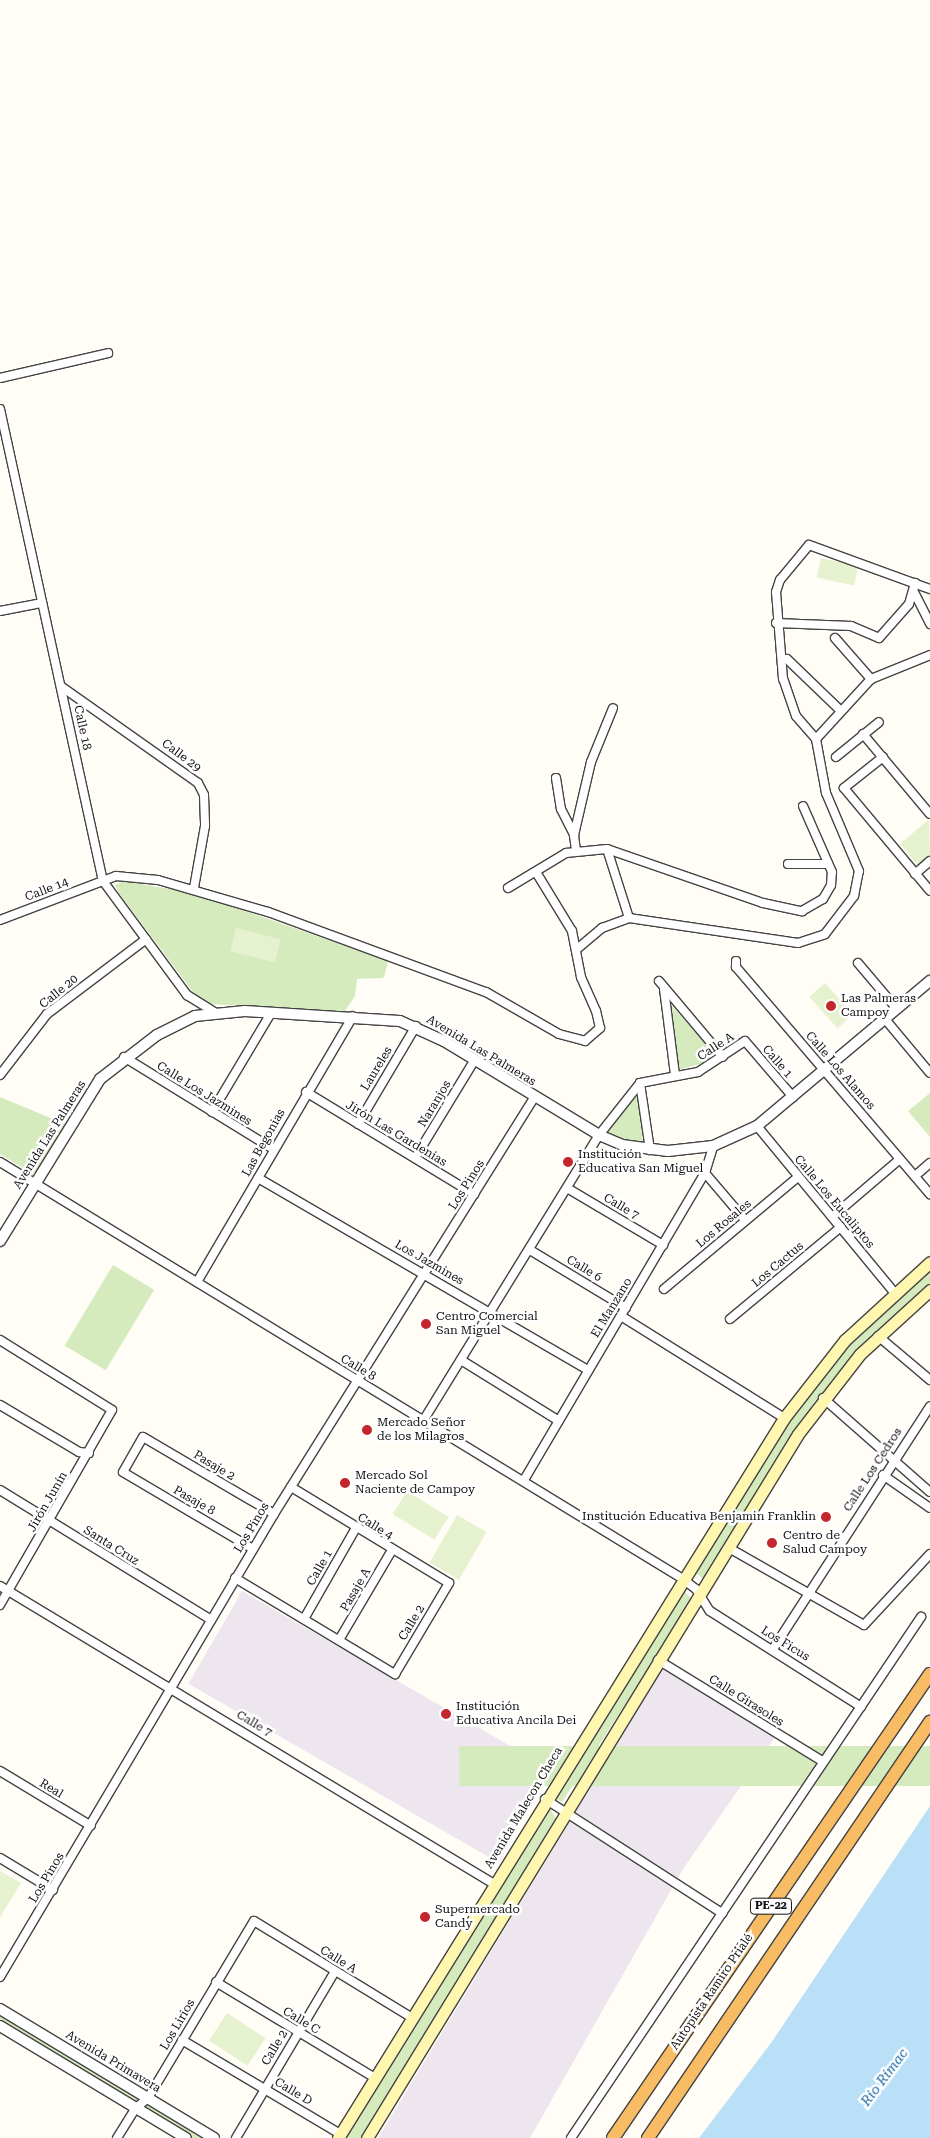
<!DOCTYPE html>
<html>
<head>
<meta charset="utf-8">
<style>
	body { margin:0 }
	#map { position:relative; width:930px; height:2138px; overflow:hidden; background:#fffdf5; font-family:"Roboto Serif",serif }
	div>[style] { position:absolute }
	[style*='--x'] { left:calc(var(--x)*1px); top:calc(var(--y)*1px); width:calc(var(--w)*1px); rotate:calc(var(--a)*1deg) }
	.industrial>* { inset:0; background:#eee6ef; transform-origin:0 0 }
	.green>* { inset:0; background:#d5ebbd; transform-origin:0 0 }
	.pitch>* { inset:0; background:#e6f2cf; transform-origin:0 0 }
	.water>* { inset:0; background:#b9e0f7 }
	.roads { filter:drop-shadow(1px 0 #444) drop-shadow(-1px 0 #444) drop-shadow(0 1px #444) drop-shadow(0 -1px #444) }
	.minor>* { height:8px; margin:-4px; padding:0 4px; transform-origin:4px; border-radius:4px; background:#fff }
	.tertiary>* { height:10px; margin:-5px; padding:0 5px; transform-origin:5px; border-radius:5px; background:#fff }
	.secondary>* { height:11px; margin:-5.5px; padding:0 5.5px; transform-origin:5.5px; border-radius:5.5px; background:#fff6b0 }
	.trunk>* { height:12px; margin:-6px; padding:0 6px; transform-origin:6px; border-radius:6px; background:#f7bc64 }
	.dots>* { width:14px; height:14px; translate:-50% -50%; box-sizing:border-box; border:2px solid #fff; border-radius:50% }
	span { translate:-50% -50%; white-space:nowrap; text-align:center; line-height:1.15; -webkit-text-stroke:5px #fff; paint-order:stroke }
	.shield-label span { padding:1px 4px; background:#fff; border:1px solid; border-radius:4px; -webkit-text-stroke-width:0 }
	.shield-label { font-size:11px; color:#111; font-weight:700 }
	.street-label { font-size:12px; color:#111 }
	.poi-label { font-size:12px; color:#111 }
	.left { translate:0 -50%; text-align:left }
	.right { translate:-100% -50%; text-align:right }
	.water-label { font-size:14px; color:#1768a6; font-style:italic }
</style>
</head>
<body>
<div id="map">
	<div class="industrial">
		<div style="left:242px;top:1591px;width:358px;height:107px;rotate:30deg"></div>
		<div style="clip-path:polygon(663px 1668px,776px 1736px,683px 1869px,530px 2138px,378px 2138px)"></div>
	</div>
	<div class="green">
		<div style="clip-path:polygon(125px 881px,197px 894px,388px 961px,385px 974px,383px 978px,357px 979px,355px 996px,345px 1011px,207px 1004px,193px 992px,119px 893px,115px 885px)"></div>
		<div style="clip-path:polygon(669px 1003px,716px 1055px,707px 1062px,678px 1070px)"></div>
		<div style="clip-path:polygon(638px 1089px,643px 1144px,622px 1142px,605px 1133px)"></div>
		<div style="clip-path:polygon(930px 1093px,930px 1137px,908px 1111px)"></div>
		<div style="clip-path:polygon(0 1097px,65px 1124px,36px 1176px,0 1154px)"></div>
		<div style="left:113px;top:1265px;width:48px;height:94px;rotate:31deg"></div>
		<div style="clip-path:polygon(930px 1266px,930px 1285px,844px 1368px,813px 1404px,705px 1580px,693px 1571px,768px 1448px,835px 1357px)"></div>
		<div style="clip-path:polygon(682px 1589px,693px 1600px,562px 1802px,555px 1798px)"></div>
		<div style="left:930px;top:1746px;width:40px;height:471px;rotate:90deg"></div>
		<div style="clip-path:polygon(550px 1808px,556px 1819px,363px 2138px,343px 2138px)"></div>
		<div style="clip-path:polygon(0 2012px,206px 2138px,192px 2138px,139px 2106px,0 2021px)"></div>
	</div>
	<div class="pitch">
		<div style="left:821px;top:558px;width:38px;height:20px;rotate:12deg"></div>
		<div style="clip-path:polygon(929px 819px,930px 855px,918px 865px,900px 844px)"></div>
		<div style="left:236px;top:928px;width:46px;height:24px;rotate:14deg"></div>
		<div style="left:825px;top:983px;width:42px;height:21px;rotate:48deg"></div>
		<div style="left:407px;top:1491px;width:49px;height:27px;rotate:32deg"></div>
		<div style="left:457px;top:1515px;width:34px;height:55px;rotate:30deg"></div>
		<div style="clip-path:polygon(0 1871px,21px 1883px,0 1917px)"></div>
		<div style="left:227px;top:2013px;width:46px;height:33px;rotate:33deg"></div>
	</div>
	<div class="water">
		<div style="clip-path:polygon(930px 1806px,930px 2138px,699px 2138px,771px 2043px)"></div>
	</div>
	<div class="roads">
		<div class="minor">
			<div style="--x:0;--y:378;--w:111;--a:-13"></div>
			<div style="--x:0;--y:409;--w:483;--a:77.7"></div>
			<div style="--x:103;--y:881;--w:142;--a:53.6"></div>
			<div style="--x:187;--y:995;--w:32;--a:32"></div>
			<div style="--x:914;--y:592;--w:36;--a:63"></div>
			<div style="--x:0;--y:611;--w:43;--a:-10.8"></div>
			<div style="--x:776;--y:623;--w:75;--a:2.3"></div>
			<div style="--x:851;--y:626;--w:30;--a:23"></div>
			<div style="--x:879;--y:638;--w:45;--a:-48.6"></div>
			<div style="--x:909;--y:604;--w:22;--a:-74"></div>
			<div style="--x:835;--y:638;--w:55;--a:48.7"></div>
			<div style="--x:787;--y:659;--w:74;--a:43.9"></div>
			<div style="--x:62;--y:687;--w:166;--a:35.2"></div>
			<div style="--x:198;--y:783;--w:13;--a:63"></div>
			<div style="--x:204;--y:795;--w:31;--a:88"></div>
			<div style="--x:205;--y:826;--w:63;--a:100.1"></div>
			<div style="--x:863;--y:734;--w:104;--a:50.1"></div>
			<div style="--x:816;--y:739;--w:81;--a:-47.5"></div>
			<div style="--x:871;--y:679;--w:64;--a:-22.1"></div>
			<div style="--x:836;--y:757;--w:55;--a:-39.1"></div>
			<div style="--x:883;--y:757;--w:50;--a:141.5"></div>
			<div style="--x:844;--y:788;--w:134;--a:50.1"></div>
			<div style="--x:556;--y:778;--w:31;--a:81"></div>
			<div style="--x:561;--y:809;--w:29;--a:63"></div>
			<div style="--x:607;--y:849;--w:72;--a:72.3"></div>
			<div style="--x:576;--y:850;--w:15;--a:-98"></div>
			<div style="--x:574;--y:835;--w:75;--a:-76.9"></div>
			<div style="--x:591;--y:762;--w:58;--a:-67.8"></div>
			<div style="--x:788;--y:864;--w:40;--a:0"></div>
			<div style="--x:915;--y:874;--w:20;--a:-41"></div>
			<div style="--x:508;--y:888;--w:68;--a:-31.1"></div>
			<div style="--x:566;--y:853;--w:41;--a:-5.6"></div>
			<div style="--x:607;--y:849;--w:165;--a:19.1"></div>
			<div style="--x:763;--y:903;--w:40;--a:12"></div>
			<div style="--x:802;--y:911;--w:24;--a:-30"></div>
			<div style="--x:823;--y:899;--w:16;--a:-60"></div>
			<div style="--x:831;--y:885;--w:13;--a:-86"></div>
			<div style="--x:832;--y:872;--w:72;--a:-113.7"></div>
			<div style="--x:0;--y:920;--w:124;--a:-20.8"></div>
			<div style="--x:116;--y:876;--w:42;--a:5.4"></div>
			<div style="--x:158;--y:880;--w:115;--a:16.2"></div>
			<div style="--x:268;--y:912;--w:232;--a:20.2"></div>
			<div style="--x:486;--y:992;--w:84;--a:29.9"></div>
			<div style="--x:559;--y:1034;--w:27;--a:15"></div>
			<div style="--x:585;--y:1041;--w:20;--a:-41"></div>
			<div style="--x:600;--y:1028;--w:17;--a:-103"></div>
			<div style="--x:596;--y:1011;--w:37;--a:-114"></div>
			<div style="--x:581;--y:977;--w:47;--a:-101.1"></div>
			<div style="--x:572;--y:931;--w:69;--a:-121.4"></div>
			<div style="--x:577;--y:949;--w:33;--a:-40"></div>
			<div style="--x:602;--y:928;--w:29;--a:-20"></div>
			<div style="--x:629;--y:918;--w:171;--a:8.4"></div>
			<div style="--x:798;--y:943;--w:28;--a:-18"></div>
			<div style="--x:825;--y:934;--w:48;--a:-52.7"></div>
			<div style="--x:854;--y:896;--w:25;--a:-79"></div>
			<div style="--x:859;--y:871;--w:85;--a:-112.9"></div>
			<div style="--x:826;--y:793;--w:55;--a:-100.5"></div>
			<div style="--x:816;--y:739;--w:30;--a:-131"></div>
			<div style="--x:796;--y:716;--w:39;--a:-109"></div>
			<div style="--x:783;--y:679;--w:87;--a:-94.6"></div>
			<div style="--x:776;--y:592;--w:13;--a:-72"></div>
			<div style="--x:780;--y:580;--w:45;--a:-50.4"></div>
			<div style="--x:809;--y:545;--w:129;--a:20"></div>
			<div style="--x:736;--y:961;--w:6;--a:90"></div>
			<div style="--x:736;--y:967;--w:299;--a:49.5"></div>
			<div style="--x:858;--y:963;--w:60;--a:49.7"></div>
			<div style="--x:659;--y:981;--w:99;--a:49.9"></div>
			<div style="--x:664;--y:989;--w:87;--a:82.7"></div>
			<div style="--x:885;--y:1019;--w:70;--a:50.2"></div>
			<div style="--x:124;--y:1057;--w:175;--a:31.7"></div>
			<div style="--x:0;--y:1075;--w:77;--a:-52.4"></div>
			<div style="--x:47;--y:1014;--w:124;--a:-37.1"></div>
			<div style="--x:640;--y:1083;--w:68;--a:81.5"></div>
			<div style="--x:306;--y:1092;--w:197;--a:31.3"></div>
			<div style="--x:212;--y:1112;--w:115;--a:-59.2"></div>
			<div style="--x:358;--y:1124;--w:114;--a:-59.4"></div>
			<div style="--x:757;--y:1126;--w:215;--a:50.5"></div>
			<div style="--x:415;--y:1158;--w:114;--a:-58.7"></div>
			<div style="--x:0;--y:1162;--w:800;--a:31.41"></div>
			<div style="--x:683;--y:1579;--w:16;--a:38"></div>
			<div style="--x:696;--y:1589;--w:26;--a:58"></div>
			<div style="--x:710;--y:1611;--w:179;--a:32.4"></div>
			<div style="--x:705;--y:1173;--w:62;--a:49.6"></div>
			<div style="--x:915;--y:1176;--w:20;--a:-41"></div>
			<div style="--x:258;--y:1178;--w:382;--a:30.2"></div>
			<div style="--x:567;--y:1188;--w:112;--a:30.7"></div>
			<div style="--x:832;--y:1217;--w:89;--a:-40.5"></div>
			<div style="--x:530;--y:1250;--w:112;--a:31.1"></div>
			<div style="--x:197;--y:1282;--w:308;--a:-59.6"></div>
			<div style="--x:664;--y:1289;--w:175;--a:-39.9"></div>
			<div style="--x:621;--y:1316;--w:192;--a:32"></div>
			<div style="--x:730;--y:1319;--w:144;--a:-39.7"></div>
			<div style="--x:878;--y:1336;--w:68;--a:40.2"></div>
			<div style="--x:0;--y:1340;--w:132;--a:32"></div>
			<div style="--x:112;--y:1410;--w:225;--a:119.9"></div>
			<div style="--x:461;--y:1360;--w:115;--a:31.9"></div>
			<div style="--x:823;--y:1398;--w:142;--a:41.3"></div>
			<div style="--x:0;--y:1405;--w:92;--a:30.7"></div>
			<div style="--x:79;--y:1452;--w:10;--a:6"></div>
			<div style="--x:423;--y:1421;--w:336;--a:-58.4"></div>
			<div style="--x:599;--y:1135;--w:66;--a:-51.7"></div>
			<div style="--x:640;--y:1083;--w:59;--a:-10.7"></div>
			<div style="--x:698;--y:1072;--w:56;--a:-33.4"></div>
			<div style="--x:745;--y:1041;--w:74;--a:49.4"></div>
			<div style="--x:883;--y:1475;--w:57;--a:35.1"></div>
			<div style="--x:524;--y:1480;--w:356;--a:-59.5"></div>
			<div style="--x:705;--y:1173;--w:28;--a:-73"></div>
			<div style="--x:0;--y:1490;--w:248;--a:31.6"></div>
			<div style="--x:729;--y:1548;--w:155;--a:29.7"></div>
			<div style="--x:864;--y:1625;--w:97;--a:-47.1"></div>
			<div style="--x:253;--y:1549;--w:151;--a:-149.4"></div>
			<div style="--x:123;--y:1472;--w:40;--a:-60.3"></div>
			<div style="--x:143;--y:1437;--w:152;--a:30.4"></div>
			<div style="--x:235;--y:1578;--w:187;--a:31"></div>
			<div style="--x:395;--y:1674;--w:106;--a:-59.3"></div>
			<div style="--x:449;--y:1583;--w:185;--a:-148.7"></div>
			<div style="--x:0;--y:1586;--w:577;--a:31.1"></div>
			<div style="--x:304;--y:1619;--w:105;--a:-60.3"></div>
			<div style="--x:339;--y:1640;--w:104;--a:-59.5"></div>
			<div style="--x:773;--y:1649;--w:289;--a:-57.1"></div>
			<div style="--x:658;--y:1660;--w:193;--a:31.6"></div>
			<div style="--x:0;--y:1771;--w:106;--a:31.1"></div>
			<div style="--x:545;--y:1799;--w:211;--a:32.8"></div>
			<div style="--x:0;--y:1858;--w:62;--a:31.1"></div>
			<div style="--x:0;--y:1977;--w:538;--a:-59.38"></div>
			<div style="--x:274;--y:1514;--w:491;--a:-58"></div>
			<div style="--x:216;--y:1982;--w:186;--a:31.1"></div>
			<div style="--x:182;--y:2040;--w:184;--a:30.7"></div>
			<div style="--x:117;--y:2138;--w:36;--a:-58"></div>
			<div style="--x:136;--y:2108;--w:16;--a:-40"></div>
			<div style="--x:148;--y:2098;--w:206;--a:-59.1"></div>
			<div style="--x:254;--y:1921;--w:185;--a:31.5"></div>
			<div style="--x:236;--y:2138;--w:194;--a:-59.3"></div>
			<div style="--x:571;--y:2138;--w:628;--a:-56.11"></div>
		</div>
		<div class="tertiary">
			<div style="--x:0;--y:1241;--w:190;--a:-58.3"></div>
			<div style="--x:100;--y:1079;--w:72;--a:-37.7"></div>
			<div style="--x:157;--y:1035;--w:42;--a:-26.6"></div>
			<div style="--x:195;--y:1016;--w:50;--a:-5.7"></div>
			<div style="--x:245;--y:1011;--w:155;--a:3.7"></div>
			<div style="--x:400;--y:1021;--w:48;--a:24.4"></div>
			<div style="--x:444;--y:1041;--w:181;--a:31.2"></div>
			<div style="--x:599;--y:1135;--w:25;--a:23"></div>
			<div style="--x:622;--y:1145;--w:46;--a:7.4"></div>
			<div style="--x:668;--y:1151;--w:45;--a:-6.3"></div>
			<div style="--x:713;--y:1146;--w:48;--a:-24.4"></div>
			<div style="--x:757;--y:1126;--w:226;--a:-40"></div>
			<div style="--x:0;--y:2009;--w:250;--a:31.1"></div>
			<div style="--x:0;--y:2026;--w:217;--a:31.1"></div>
		</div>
		<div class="secondary">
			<div style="--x:338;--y:2138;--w:847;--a:-58.22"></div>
			<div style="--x:784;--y:1418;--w:99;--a:-52"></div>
			<div style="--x:845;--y:1340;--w:115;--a:-42.5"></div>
			<div style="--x:367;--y:2138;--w:825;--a:-58.52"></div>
			<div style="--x:798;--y:1434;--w:101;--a:-52.2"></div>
			<div style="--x:860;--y:1354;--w:95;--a:-42.4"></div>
		</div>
		<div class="trunk">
			<div style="--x:613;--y:2138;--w:562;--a:-55.66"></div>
			<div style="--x:648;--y:2138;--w:503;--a:-55.87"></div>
		</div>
	</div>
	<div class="dots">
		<div style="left:831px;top:1006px;background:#c4262e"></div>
		<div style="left:568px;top:1162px;background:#c4262e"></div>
		<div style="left:426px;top:1324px;background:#c4262e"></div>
		<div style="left:367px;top:1430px;background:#c4262e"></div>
		<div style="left:345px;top:1483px;background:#c4262e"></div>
		<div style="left:826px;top:1517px;background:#c4262e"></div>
		<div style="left:772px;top:1543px;background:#c4262e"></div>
		<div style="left:446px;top:1714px;background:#c4262e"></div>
		<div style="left:425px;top:1917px;background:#c4262e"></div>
	</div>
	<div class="shield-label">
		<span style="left:771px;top:1906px">PE-22</span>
	</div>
	<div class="street-label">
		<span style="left:82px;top:728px;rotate:78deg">Calle 18</span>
		<span style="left:181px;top:756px;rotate:37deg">Calle 29</span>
		<span style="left:47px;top:890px;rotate:-21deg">Calle 14</span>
		<span style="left:59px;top:992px;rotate:-39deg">Calle 20</span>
		<span style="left:716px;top:1047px;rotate:-33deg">Calle A</span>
		<span style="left:481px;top:1051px;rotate:31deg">Avenida Las Palmeras</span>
		<span style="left:777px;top:1062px;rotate:49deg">Calle 1</span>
		<span style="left:377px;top:1069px;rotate:-59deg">Laureles</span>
		<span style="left:840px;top:1071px;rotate:49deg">Calle Los Alamos</span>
		<span style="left:204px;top:1094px;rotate:32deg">Calle Los Jazmines</span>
		<span style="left:435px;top:1104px;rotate:-59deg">Naranjos</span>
		<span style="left:396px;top:1134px;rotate:31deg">Jirón Las Gardenias</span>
		<span style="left:50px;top:1135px;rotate:-58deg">Avenida Las Palmeras</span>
		<span style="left:264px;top:1143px;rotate:-61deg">Las Begonias</span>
		<span style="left:467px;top:1185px;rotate:-58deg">Los Pinos</span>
		<span style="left:834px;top:1202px;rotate:50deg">Calle Los Eucaliptos</span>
		<span style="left:621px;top:1207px;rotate:31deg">Calle 7</span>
		<span style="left:724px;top:1224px;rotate:-40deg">Los Rosales</span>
		<span style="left:429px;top:1263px;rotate:30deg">Los Jazmines</span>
		<span style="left:778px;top:1265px;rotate:-40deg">Los Cactus</span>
		<span style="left:584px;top:1269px;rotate:31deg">Calle 6</span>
		<span style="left:612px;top:1308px;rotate:-59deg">El Manzano</span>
		<span style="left:358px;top:1368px;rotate:31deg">Calle 8</span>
		<span style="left:214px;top:1466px;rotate:31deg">Pasaje 2</span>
		<span style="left:873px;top:1470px;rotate:-57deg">Calle Los Cedros</span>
		<span style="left:194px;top:1501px;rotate:30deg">Pasaje 8</span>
		<span style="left:48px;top:1502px;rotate:-60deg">Jirón Junín</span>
		<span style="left:375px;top:1527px;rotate:32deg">Calle 4</span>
		<span style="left:252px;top:1528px;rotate:-59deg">Los Pinos</span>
		<span style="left:111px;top:1546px;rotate:32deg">Santa Cruz</span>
		<span style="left:320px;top:1568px;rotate:-60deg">Calle 1</span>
		<span style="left:356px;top:1590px;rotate:-60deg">Pasaje A</span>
		<span style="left:412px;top:1623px;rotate:-59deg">Calle 2</span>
		<span style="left:785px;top:1644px;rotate:32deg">Los Ficus</span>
		<span style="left:746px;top:1701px;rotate:32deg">Calle Girasoles</span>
		<span style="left:254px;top:1724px;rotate:31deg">Calle 7</span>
		<span style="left:51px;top:1789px;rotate:31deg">Real</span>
		<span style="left:524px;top:1808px;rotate:-59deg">Avenida Malecon Checa</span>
		<span style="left:47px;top:1878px;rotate:-59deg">Los Pinos</span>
		<span style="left:338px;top:1960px;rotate:32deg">Calle A</span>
		<span style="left:712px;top:1992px;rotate:-56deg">Autopista Ramiro Prialé</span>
		<span style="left:301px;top:2021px;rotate:31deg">Calle C</span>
		<span style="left:178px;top:2025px;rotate:-60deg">Los Lirios</span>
		<span style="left:275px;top:2048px;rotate:-59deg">Calle 2</span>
		<span style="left:113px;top:2062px;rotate:31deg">Avenida Primavera</span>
		<span style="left:293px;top:2092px;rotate:31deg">Calle D</span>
	</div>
	<div class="poi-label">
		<span class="left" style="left:841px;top:1006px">Las Palmeras<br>Campoy</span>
		<span class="left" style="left:578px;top:1162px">Institución<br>Educativa San Miguel</span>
		<span class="left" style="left:436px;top:1324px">Centro Comercial<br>San Miguel</span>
		<span class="left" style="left:377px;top:1430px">Mercado Señor<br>de los Milagros</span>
		<span class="left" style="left:355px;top:1483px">Mercado Sol<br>Naciente de Campoy</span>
		<span class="right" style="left:816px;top:1517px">Institución Educativa Benjamin Franklin</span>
		<span class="left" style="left:783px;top:1543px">Centro de<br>Salud Campoy</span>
		<span class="left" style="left:456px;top:1714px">Institución<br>Educativa Ancila Dei</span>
		<span class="left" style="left:435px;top:1917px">Supermercado<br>Candy</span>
	</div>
	<div class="water-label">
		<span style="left:884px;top:2077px;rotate:-53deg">Río Rímac</span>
	</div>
</div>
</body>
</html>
